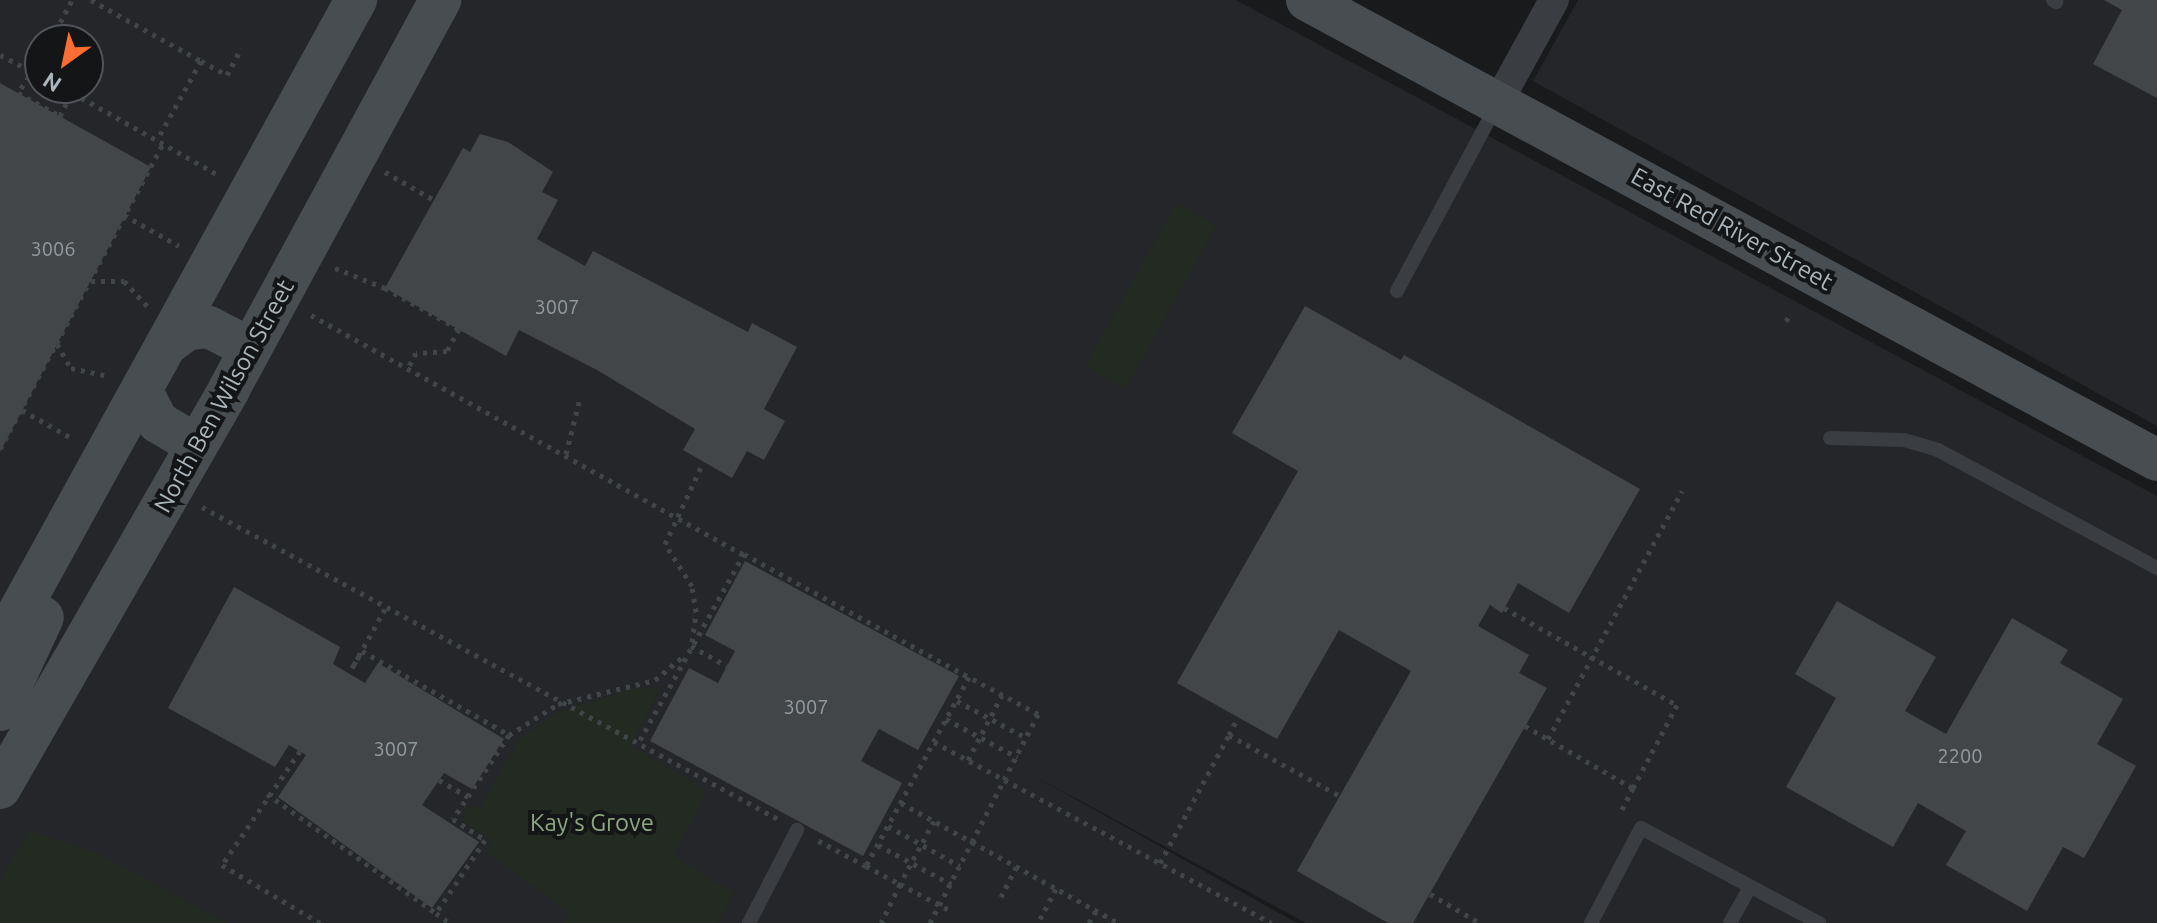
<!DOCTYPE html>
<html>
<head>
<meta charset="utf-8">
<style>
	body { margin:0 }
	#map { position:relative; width:2157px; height:923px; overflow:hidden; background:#191a1b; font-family:Ubuntu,sans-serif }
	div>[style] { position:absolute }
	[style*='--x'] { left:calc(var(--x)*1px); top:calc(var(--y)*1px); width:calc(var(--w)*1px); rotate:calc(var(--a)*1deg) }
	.built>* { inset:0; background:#252629 }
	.green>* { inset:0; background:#222a21; transform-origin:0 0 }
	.building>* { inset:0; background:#434649 }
	.path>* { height:5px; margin-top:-2.5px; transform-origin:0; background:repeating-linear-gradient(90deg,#404548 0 4px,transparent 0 10px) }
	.lane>* { height:14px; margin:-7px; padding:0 7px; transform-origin:7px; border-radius:7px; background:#3a3d41 }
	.street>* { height:30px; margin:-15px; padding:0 15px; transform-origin:15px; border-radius:15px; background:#3a3d41 }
	.secondary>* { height:42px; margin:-21px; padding:0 21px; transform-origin:21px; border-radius:21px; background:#484d51 }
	span { translate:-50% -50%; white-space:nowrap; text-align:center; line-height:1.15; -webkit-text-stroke:8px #141517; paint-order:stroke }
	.number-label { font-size:20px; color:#919a9f }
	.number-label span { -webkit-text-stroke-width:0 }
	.street-label { font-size:24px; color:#abb6bc }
	.park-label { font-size:24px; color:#8da781 }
	.north { position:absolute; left:24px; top:24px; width:80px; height:80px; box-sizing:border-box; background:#141517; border:2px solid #505559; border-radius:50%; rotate:213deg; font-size:22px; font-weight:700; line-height:32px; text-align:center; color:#abb6bc }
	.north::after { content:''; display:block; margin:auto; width:28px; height:36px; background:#fb6e32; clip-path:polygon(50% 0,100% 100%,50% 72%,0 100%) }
</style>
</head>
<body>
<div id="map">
	<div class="built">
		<div style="clip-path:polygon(evenodd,0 0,1236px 0,2157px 496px,2157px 923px,1306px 923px,1027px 772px,1297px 923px,0 923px,0 0,40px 40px,88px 40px,88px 88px,40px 88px,40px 40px)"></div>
		<div style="clip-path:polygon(1578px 0,2157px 0,2157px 426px,1533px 81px)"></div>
	</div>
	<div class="green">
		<div style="left:1176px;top:203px;width:46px;height:187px;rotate:29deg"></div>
		<div style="clip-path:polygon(662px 686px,630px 746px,707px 790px,673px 856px,734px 893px,718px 923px,564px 923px,570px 913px,486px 852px,492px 840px,461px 820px,468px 806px,480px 807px,519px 739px,560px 711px,630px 690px)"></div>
		<div style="clip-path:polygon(29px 831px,101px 855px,227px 923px,0 923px,0 881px)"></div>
	</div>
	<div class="building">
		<div style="clip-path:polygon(2104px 0,2157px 0,2157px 98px,2093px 64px,2122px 10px)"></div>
		<div style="clip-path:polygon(0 83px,151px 167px,0 452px)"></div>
		<div style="clip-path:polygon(480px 134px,508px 142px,553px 172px,542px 192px,558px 200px,537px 239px,585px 266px,593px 251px,748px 332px,752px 323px,797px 347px,764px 409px,785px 421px,764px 460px,747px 451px,732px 478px,683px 450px,695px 429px,597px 370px,519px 330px,506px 356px,385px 288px,463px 148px,470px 152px)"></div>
		<div style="clip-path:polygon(1305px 306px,1401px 360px,1404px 355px,1640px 489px,1569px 613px,1518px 583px,1502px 613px,1490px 605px,1478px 626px,1529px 655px,1519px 673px,1547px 688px,1413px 923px,1388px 923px,1297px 871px,1411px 671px,1339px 630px,1277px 739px,1177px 683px,1298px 471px,1232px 433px)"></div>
		<div style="clip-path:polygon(745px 561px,959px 676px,918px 750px,879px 729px,861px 761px,902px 783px,863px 856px,650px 741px,689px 668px,718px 683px,735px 651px,705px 635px)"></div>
		<div style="clip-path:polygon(234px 587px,340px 647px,333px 664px,365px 683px,378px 663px,504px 739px,472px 789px,444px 773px,422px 805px,479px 842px,432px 908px,278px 797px,306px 755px,289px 745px,275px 767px,168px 708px)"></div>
		<div style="clip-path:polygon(1837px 601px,1936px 657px,1905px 711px,1946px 734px,2012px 618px,2068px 650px,2060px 663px,2123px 699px,2097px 744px,2136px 766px,2084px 858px,2063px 847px,2027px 911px,1946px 865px,1966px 831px,1918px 803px,1893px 847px,1786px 787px,1836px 698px,1795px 674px)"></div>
	</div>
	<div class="path">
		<div style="--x:91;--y:0;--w:126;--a:29"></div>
		<div style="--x:201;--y:61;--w:90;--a:119.1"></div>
		<div style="--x:51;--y:40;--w:45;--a:-62.3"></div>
		<div style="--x:0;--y:55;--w:45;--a:26.6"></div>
		<div style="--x:40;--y:60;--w:40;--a:124"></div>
		<div style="--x:18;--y:93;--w:48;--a:28.7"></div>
		<div style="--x:60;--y:116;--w:27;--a:-63"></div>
		<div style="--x:201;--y:61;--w:30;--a:28"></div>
		<div style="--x:227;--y:75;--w:30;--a:-62"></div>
		<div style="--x:64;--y:88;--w:179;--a:29.4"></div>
		<div style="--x:385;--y:172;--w:56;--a:29.7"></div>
		<div style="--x:124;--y:215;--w:63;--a:29.4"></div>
		<div style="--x:335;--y:268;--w:54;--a:21.8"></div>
		<div style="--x:385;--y:288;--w:85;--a:29"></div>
		<div style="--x:459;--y:329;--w:25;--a:119"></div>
		<div style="--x:447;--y:351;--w:31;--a:176"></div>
		<div style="--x:416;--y:353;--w:17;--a:118"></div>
		<div style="--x:91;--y:281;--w:33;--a:0"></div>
		<div style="--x:124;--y:281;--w:35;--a:47"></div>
		<div style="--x:311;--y:315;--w:494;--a:29"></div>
		<div style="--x:1786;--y:321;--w:4;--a:-56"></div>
		<div style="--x:57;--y:344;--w:28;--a:60"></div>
		<div style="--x:71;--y:368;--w:38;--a:12"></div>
		<div style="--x:22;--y:410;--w:59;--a:29.6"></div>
		<div style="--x:0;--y:449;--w:346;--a:-61.9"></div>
		<div style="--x:566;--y:454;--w:54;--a:-76"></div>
		<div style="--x:202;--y:507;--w:657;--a:28.44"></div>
		<div style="--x:1504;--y:608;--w:198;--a:29.3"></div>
		<div style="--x:1677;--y:705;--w:94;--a:117.9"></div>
		<div style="--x:385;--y:609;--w:68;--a:119.2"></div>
		<div style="--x:352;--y:668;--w:20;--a:-60"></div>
		<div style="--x:362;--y:651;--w:169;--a:29.7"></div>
		<div style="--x:509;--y:735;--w:101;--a:123.7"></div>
		<div style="--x:453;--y:819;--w:38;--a:33"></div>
		<div style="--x:485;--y:840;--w:88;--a:123.9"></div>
		<div style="--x:436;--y:913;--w:17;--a:36"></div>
		<div style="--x:692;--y:642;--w:30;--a:-82"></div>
		<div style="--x:696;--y:612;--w:26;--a:-99"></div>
		<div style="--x:692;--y:586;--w:50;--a:-122.7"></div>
		<div style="--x:665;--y:544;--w:85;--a:-64.9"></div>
		<div style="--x:691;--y:646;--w:41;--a:29.1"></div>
		<div style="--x:957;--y:701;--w:79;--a:27.9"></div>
		<div style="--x:946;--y:719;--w:81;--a:28.2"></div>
		<div style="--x:1525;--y:726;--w:125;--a:29.9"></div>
		<div style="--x:1633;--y:788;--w:30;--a:117"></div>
		<div style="--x:509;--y:735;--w:58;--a:-32.3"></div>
		<div style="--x:558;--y:704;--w:100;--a:-13.9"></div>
		<div style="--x:655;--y:680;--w:35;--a:-40"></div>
		<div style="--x:1229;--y:735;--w:20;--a:-63"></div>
		<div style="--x:1548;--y:739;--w:282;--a:-61.6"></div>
		<div style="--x:640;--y:740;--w:213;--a:-60.8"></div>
		<div style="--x:744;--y:554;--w:256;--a:28.7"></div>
		<div style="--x:969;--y:677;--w:215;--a:118.6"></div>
		<div style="--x:866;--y:866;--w:55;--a:-152"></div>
		<div style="--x:934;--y:742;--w:383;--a:28.2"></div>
		<div style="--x:300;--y:751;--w:138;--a:124.4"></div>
		<div style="--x:222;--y:865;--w:114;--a:30.6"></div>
		<div style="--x:968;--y:760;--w:73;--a:-62.4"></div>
		<div style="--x:439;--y:780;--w:34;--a:30"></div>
		<div style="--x:267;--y:794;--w:207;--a:35.2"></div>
		<div style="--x:901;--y:803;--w:81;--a:28.8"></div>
		<div style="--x:972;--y:842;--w:144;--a:-62.7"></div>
		<div style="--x:1038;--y:714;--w:78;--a:-151.8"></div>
		<div style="--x:934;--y:821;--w:72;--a:118.4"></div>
		<div style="--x:900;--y:884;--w:58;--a:27.9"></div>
		<div style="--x:888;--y:826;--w:82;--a:29.1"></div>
		<div style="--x:878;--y:845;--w:83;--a:28.1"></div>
		<div style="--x:1160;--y:863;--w:145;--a:-61.7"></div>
		<div style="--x:1229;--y:735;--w:127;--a:28.8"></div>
		<div style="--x:866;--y:866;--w:38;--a:28"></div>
		<div style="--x:900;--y:884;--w:43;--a:116"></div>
		<div style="--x:1430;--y:894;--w:58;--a:30.1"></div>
		<div style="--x:1001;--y:897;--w:34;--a:-63"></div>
		<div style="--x:1040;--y:919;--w:34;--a:-62"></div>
		<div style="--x:930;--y:923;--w:91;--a:-62.6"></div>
		<div style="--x:972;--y:842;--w:167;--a:29"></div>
		<div style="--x:1089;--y:923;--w:14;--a:-60"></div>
	</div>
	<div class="lane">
		<div style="--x:2053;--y:0;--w:4;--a:34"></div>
		<div style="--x:1397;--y:291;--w:208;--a:-61.8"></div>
		<div style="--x:1830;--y:438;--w:74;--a:1.5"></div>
		<div style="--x:1904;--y:440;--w:35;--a:16"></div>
		<div style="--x:1938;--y:450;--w:249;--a:28.3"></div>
		<div style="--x:749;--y:923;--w:105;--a:-62.7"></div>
		<div style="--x:1591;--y:923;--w:107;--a:-62.2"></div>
		<div style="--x:1641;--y:828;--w:202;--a:28.1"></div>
		<div style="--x:1730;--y:923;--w:41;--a:-60.9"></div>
	</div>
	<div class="street">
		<div style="--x:1498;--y:102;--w:116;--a:-61.2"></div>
	</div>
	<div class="secondary">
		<div style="--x:1307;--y:0;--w:966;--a:28.42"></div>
		<div style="--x:170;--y:342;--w:22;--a:-36"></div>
		<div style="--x:188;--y:329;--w:21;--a:-5"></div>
		<div style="--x:209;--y:327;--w:47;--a:27.6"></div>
		<div style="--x:142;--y:391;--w:35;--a:63"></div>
		<div style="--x:158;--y:422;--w:44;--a:31.2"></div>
		<div style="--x:0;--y:646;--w:738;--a:-61.14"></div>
		<div style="--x:0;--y:710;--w:102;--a:-65.2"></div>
		<div style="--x:0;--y:788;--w:460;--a:-60.1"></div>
		<div style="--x:229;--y:389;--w:443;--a:-61.5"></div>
	</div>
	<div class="number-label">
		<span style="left:53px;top:248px">3006</span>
		<span style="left:557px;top:306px">3007</span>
		<span style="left:806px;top:706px">3007</span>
		<span style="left:396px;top:748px">3007</span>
		<span style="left:1960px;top:755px">2200</span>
	</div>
	<div class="street-label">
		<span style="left:1732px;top:229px;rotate:29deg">East Red River Street</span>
		<span style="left:224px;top:396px;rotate:-61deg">North Ben Wilson Street</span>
	</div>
	<div class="park-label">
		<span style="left:592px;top:823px">Kay's Grove</span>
	</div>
	<div class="north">N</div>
</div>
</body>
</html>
